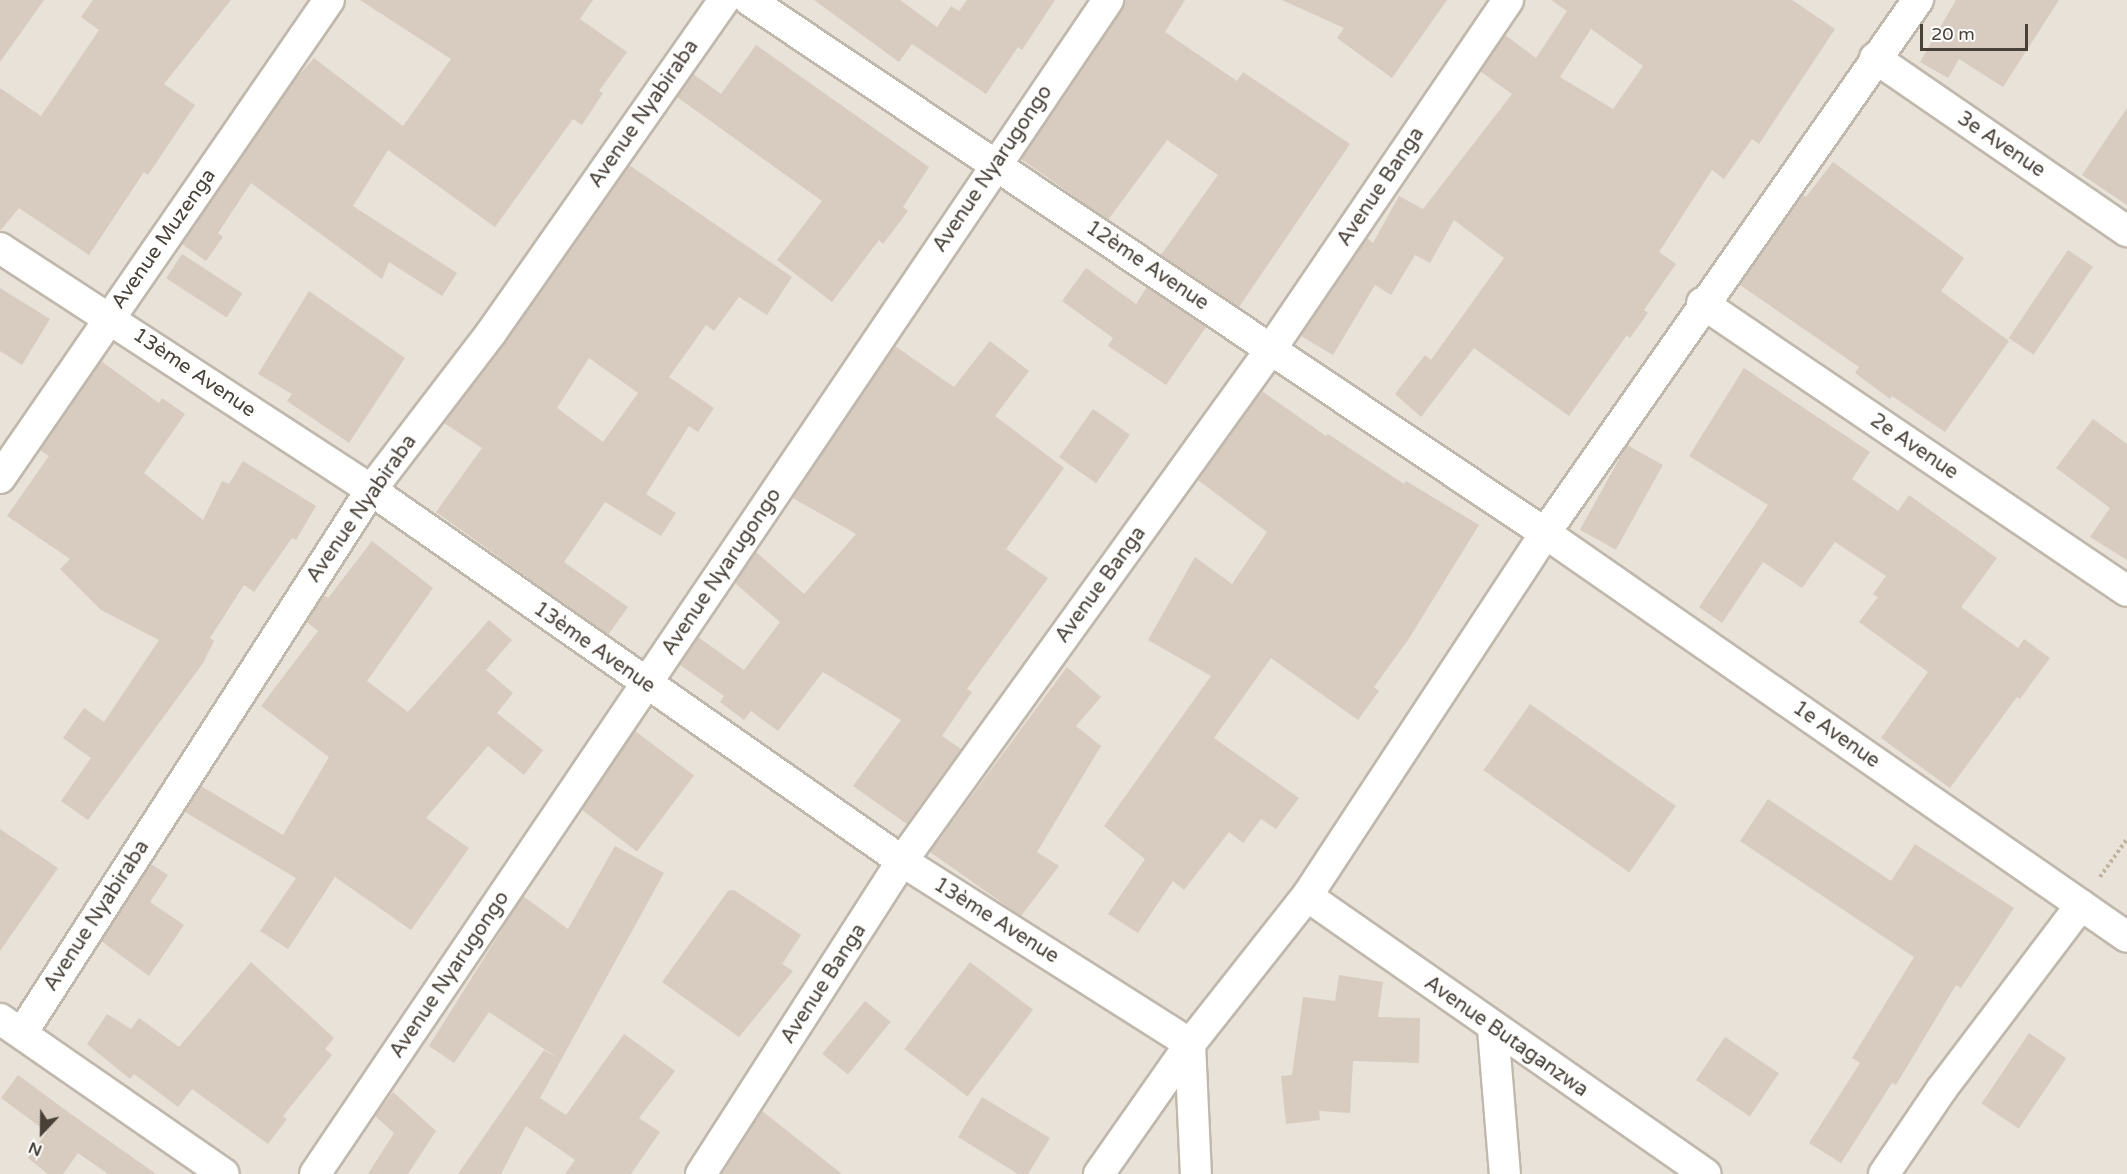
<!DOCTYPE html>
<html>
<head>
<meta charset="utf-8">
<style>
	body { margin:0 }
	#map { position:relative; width:2127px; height:1174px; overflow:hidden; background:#f5f1ea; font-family:"Varela Round",sans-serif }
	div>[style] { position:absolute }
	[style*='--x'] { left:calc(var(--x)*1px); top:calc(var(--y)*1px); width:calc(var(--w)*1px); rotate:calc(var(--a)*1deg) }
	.residential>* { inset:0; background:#e9e2d8; transform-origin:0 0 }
	.building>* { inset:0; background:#d7ccbf; transform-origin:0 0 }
	.path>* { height:4px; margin-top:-2px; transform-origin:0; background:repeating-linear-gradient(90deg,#c2b39d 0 3px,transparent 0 6px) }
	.roads { filter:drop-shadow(2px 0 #c1b8ac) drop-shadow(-2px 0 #c1b8ac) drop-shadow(0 2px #c1b8ac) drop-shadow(0 -2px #c1b8ac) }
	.minor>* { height:30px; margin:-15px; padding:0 15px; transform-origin:15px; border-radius:15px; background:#fff }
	span { translate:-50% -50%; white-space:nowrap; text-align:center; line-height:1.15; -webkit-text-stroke:4.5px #fff; paint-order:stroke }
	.street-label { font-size:20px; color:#494138 }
	.north { position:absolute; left:12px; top:1102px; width:60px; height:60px; -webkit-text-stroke:4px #fff; paint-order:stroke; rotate:202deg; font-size:16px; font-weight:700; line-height:24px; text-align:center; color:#494138 }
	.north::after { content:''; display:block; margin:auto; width:21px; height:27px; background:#494138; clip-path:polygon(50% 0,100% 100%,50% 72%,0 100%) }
	.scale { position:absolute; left:1920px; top:24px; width:108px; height:27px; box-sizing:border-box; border:3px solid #494138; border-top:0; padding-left:8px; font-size:18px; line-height:21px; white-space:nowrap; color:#494138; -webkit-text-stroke:4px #fff; paint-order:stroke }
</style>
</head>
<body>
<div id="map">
	<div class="residential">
		<div style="left:0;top:0;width:2127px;height:1174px"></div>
	</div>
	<div class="building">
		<div style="clip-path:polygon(0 0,44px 0,0 62px)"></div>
		<div style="clip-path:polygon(93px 0,231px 0,164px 84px,195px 105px,148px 175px,144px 172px,89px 255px,19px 208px,0 231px,0 88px,41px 116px,99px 30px,81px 17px)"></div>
		<div style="clip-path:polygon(360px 0,593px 0,580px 19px,627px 52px,599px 91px,603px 93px,582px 125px,573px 119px,495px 227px,388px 150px,353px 206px,457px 273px,442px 296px,389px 262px,382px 279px,251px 183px,218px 233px,223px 237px,206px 261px,182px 244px,294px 81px,314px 58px,403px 126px,451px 59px)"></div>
		<div style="clip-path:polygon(814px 0,900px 0,937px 27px,951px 6px,959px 11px,967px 0,1055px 0,1022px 50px,1018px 47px,986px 94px,912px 44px,899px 62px)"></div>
		<div style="clip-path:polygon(1125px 0,1185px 0,1165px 32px,1237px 81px,1243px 72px,1350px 144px,1239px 307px,1161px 255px,1218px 175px,1167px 140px,1108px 220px,1021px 159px)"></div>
		<div style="clip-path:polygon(1282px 0,1447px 0,1392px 78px,1337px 38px,1344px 28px)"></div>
		<div style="clip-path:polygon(evenodd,1551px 0,1792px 0,1835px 29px,1759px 144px,1752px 139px,1724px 179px,1712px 170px,1659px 252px,1676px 264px,1644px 310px,1648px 313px,1630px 338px,1627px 335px,1569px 416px,1474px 348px,1421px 417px,1395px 394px,1425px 355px,1431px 360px,1504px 258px,1454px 220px,1430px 263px,1415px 255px,1391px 295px,1375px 285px,1333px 355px,1301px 336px,1367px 238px,1373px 243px,1399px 196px,1423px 209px,1512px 94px,1480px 71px,1505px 35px,1536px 58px,1567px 11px,1551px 0,1591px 29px,1643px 66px,1613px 109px,1560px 77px,1591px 29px)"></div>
		<div style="clip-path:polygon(1956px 0,2059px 0,2003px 87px,1959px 59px,1948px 78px,1920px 62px)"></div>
		<div style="clip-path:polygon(756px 45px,929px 167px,903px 207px,908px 211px,883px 244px,879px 240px,832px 302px,777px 260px,822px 201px,677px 97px,693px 74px,721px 94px)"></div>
		<div style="clip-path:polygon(2127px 108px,2127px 205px,2082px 175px)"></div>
		<div style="clip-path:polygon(1833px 162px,1964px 258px,1941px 291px,2009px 341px,1945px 432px,1892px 396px,1890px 399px,1855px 373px,1859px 367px,1740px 285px,1803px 195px,1806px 197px)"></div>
		<div style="clip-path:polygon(evenodd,629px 165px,792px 277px,767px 315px,739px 297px,714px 331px,706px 325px,669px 377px,714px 408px,698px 432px,689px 426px,646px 494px,676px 513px,661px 536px,605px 502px,564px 562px,628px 607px,608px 635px,436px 512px,482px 448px,444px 423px,629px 165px,589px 358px,638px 393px,603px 442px,557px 408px,589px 358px)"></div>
		<div style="left:2068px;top:250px;width:30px;height:106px;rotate:34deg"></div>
		<div style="left:182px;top:254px;width:72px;height:29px;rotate:33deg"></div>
		<div style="clip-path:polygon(1086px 268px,1136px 304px,1147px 287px,1206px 327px,1166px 385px,1108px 346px,1113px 338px,1062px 301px)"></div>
		<div style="clip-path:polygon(0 288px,50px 319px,22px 365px,0 351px)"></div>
		<div style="clip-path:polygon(309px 291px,405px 358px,349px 443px,287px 401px,292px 394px,258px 374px)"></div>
		<div style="clip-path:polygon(990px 341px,1029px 371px,995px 416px,1064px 468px,1006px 549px,1048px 578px,967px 689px,972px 692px,942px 736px,961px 749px,907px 824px,853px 786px,901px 720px,823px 672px,778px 731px,751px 711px,744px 720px,720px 702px,724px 696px,680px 665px,698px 637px,744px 670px,780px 622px,735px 583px,756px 552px,804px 594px,856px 534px,793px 498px,895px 346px,954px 387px)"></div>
		<div style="clip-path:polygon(101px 361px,159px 403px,162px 398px,185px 414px,144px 473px,203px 520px,222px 481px,229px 484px,243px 461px,316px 506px,296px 540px,292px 538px,254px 592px,244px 585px,210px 638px,214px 641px,203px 663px,88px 820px,61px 801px,91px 758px,63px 738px,84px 708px,104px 722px,159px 640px,101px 610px,60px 569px,70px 559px,7px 516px,49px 456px,40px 450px)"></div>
		<div style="clip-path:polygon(1744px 368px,1870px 452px,1852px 479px,1898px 511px,1909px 495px,1997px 558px,1961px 607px,2018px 648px,2024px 639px,2050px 658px,2020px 699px,2017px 697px,1950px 788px,1881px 738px,1928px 672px,1859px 622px,1878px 597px,1873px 594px,1886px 576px,1835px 542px,1802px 588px,1763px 562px,1722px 623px,1699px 607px,1768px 505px,1689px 456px)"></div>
		<div style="clip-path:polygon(1262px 391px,1326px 436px,1328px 434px,1404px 484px,1406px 481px,1479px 525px,1408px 640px,1374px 687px,1379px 691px,1358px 720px,1271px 658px,1214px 738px,1299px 798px,1276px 829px,1261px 819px,1243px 843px,1229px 832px,1184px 890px,1173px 881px,1138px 933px,1108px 914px,1145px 859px,1104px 826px,1211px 676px,1148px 640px,1195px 557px,1232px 584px,1267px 532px,1198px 480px)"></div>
		<div style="left:1093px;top:409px;width:45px;height:59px;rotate:35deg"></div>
		<div style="clip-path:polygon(2093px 419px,2127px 444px,2127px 560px,2090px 537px,2110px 508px,2056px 468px)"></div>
		<div style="left:1627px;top:445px;width:41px;height:97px;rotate:29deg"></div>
		<div style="clip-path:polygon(372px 541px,433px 588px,367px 681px,408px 712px,489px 620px,512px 640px,486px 670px,513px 693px,497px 713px,543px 750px,524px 775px,488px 746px,426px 818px,469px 848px,411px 930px,335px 877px,288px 949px,260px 931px,296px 878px,185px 812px,201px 786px,283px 835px,329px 757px,261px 706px,318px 631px,307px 622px,324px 595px,328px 598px)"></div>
		<div style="clip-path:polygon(1067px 667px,1101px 697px,1076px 726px,1101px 746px,1037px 852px,1059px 866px,1021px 916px,930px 852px)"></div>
		<div style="left:1530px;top:704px;width:178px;height:81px;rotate:35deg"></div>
		<div style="left:635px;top:731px;width:74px;height:95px;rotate:37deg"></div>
		<div style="clip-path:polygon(1768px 799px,1891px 881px,1915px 844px,2014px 908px,1961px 988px,1956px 985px,1896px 1085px,1892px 1083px,1841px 1163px,1809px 1143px,1860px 1063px,1852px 1058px,1914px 957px,1740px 841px)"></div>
		<div style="clip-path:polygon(0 829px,58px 868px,0 951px)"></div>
		<div style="clip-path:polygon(615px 846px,664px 873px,540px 1098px,566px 1115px,624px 1034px,675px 1071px,639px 1118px,660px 1132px,631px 1174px,565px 1174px,575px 1160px,526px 1126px,501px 1174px,458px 1174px,544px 1050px,558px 1058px,489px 1012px,454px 1063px,429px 1046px,523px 896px,568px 929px)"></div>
		<div style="clip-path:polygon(151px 864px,168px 875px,150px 902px,184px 925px,149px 976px,101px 941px)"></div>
		<div style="clip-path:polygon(734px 890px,801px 935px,782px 964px,793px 971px,739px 1037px,662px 982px,728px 891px)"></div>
		<div style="clip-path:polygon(251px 962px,334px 1038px,325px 1049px,332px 1055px,283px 1116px,287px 1119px,268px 1144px,192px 1089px,178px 1107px,134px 1074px,130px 1079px,87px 1044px,107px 1014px,131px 1029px,139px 1018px,179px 1047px)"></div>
		<div style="left:970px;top:962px;width:79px;height:109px;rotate:37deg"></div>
		<div style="clip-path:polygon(1339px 975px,1383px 982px,1378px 1017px,1420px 1018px,1419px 1063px,1353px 1061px,1350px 1113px,1319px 1111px,1320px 1120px,1286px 1124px,1281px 1076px,1292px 1075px,1303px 997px,1335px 1001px)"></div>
		<div style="left:865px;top:1001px;width:33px;height:68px;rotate:39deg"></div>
		<div style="left:2029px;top:1033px;width:45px;height:85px;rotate:34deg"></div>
		<div style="left:1725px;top:1037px;width:65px;height:52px;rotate:34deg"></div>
		<div style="clip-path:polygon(18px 1075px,64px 1109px,156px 1174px,108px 1174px,78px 1153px,63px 1174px,48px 1174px,28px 1158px,47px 1132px,1px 1098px)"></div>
		<div style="clip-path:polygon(393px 1092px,436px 1131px,408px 1174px,368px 1174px,394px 1133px,375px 1116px)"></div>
		<div style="clip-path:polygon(982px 1097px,1050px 1138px,1028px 1174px,1018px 1174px,958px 1137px)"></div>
		<div style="clip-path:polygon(762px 1111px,842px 1174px,722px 1174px)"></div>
	</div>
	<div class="path">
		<div style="--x:2100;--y:877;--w:47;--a:-54.6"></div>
	</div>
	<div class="roads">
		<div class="minor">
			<div style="--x:749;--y:0;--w:958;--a:33.81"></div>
			<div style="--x:1545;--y:533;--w:708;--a:34.77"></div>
			<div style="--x:1875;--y:58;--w:306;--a:34.5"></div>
			<div style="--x:0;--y:248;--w:443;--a:33.1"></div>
			<div style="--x:371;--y:490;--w:648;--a:34.94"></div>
			<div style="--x:902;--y:861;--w:341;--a:32.4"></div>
			<div style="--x:1190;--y:1044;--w:130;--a:87.4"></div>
			<div style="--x:1702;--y:303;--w:513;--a:34.12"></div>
			<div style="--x:0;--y:478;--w:580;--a:-55.46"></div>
			<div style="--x:1307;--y:896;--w:486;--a:34.9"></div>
			<div style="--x:0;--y:1019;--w:272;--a:34.7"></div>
			<div style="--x:1493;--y:1029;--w:145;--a:85.3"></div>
			<div style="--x:22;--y:1033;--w:645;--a:-57.27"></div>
			<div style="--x:371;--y:490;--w:198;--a:-52.6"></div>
			<div style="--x:491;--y:333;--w:406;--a:-55"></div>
			<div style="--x:315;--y:1174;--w:1417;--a:-55.96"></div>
			<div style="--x:701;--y:1174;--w:372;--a:-57.3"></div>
			<div style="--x:902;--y:861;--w:631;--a:-54.22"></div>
			<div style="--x:1271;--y:349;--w:422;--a:-55.8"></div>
			<div style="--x:1099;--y:1174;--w:159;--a:-55"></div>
			<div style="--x:1190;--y:1044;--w:189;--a:-51.7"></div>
			<div style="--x:1307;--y:896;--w:434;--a:-56.7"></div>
			<div style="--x:1545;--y:533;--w:651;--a:-55.02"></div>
			<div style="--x:1884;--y:1174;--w:102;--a:-55.8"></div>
			<div style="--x:1941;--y:1090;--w:232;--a:-52.9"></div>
		</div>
	</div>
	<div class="street-label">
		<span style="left:644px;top:114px;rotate:-55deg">Avenue Nyabiraba</span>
		<span style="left:2001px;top:145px;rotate:34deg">3e Avenue</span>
		<span style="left:993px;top:169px;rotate:-56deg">Avenue Nyarugongo</span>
		<span style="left:1381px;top:187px;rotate:-56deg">Avenue Banga</span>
		<span style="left:164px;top:239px;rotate:-55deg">Avenue Muzenga</span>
		<span style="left:1147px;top:266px;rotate:34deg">12ème Avenue</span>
		<span style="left:194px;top:373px;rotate:34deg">13ème Avenue</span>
		<span style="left:1914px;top:447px;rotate:34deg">2e Avenue</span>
		<span style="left:362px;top:509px;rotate:-55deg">Avenue Nyabiraba</span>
		<span style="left:722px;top:572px;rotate:-56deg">Avenue Nyarugongo</span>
		<span style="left:1101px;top:585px;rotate:-54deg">Avenue Banga</span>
		<span style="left:594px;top:648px;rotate:35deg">13ème Avenue</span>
		<span style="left:1836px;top:735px;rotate:35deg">1e Avenue</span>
		<span style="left:97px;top:916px;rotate:-57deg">Avenue Nyabiraba</span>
		<span style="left:996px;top:921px;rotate:32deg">13ème Avenue</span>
		<span style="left:450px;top:975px;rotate:-56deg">Avenue Nyarugongo</span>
		<span style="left:824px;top:984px;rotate:-57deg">Avenue Banga</span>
		<span style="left:1506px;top:1037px;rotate:35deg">Avenue Butaganzwa</span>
	</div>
	<div class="north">N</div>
	<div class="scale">20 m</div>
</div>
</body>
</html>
